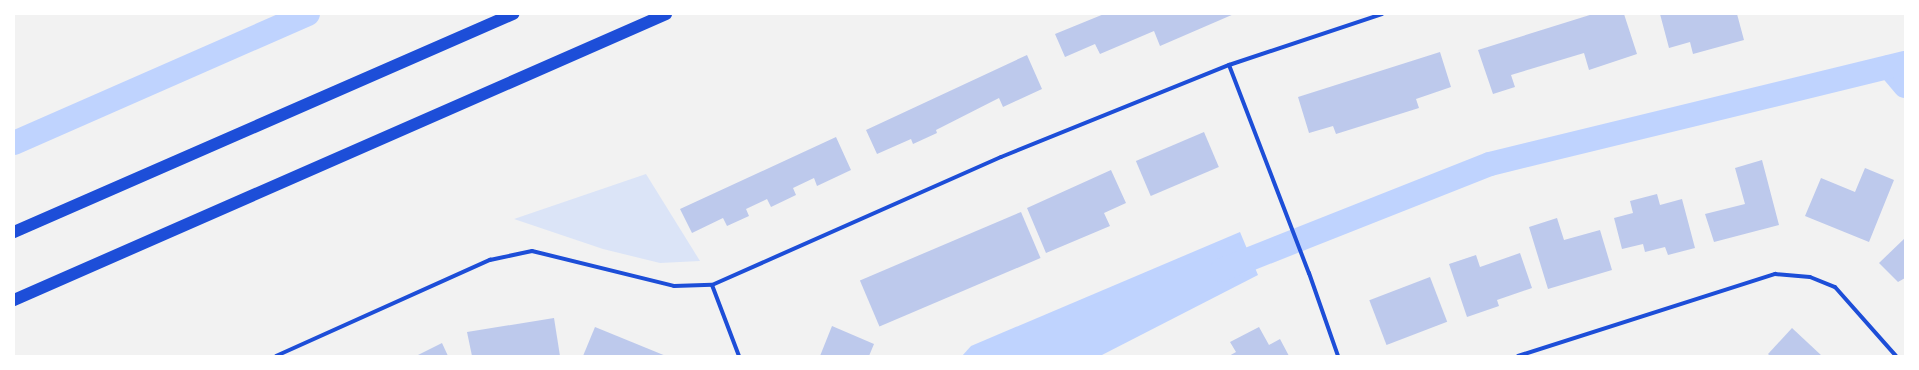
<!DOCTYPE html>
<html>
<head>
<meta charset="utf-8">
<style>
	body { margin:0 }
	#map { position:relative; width:1919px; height:370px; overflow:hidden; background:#f2f2f2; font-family:"Work Sans",sans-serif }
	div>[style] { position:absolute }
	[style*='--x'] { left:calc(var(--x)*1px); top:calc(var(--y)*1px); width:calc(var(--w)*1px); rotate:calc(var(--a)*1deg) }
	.green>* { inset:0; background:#dbe4f7 }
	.water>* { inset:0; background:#bfd3fe }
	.canal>* { height:24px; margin:-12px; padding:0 12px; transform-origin:12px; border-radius:12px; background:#bfd3fe }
	.building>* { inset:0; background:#bdc9ec; transform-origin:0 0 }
	.minor>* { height:4px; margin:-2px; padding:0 2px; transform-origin:2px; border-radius:2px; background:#1d4ed8 }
	.motorway>* { height:12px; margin:-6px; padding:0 6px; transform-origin:6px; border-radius:6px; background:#1d4ed8 }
	span { translate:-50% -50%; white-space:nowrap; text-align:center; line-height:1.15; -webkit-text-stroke:3.5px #fff; paint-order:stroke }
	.frame { position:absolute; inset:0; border:15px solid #fff; pointer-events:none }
</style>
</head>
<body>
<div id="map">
	<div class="green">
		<div style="clip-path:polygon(646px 174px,700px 261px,660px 263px,603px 249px,514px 219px)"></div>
	</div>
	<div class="water">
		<div style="clip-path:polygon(1240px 232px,1258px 275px,1100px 356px,962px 356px,971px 346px)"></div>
	</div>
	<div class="canal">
		<div style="--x:1889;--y:67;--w:25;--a:50"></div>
		<div style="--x:14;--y:143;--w:321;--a:-23.7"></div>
		<div style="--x:1222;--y:270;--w:288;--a:-21.6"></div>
		<div style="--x:1490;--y:164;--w:427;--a:-13.7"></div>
	</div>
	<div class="building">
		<div style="clip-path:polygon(1104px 14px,1234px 14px,1160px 46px,1154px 31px,1100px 54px,1095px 44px,1065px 57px,1055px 34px)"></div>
		<div style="clip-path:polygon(1593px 14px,1624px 14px,1637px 54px,1589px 70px,1584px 53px,1511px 75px,1515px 87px,1493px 94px,1478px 50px)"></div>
		<div style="clip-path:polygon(1660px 14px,1737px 14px,1744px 40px,1693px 54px,1690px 42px,1669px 48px)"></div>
		<div style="clip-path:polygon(1440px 52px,1451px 87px,1416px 99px,1419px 108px,1336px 134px,1333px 126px,1309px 133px,1298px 97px)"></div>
		<div style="clip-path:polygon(1027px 55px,1042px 89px,1003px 107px,999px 98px,936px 130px,937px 133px,913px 144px,911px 139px,877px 154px,866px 130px)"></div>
		<div style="left:1204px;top:132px;width:38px;height:74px;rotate:67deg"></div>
		<div style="clip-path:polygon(836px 137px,851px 170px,817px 186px,814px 178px,793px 188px,796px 195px,771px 207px,767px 199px,746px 209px,749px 216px,727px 226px,723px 218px,692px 233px,680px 209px)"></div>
		<div style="clip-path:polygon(1762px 160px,1779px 225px,1714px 242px,1705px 214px,1745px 204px,1735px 168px)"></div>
		<div style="clip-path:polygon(1865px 168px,1894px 180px,1869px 242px,1805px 216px,1821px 178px,1855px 192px)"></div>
		<div style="clip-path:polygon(1111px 170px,1126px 203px,1104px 213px,1110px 226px,1046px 253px,1027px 208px)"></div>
		<div style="clip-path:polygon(1657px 194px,1660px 205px,1682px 199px,1695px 248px,1668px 255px,1665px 247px,1645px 252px,1643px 244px,1622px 249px,1614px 218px,1633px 213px,1630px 201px)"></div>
		<div style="left:1021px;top:212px;width:50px;height:175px;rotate:67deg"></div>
		<div style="clip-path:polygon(1557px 218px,1564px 240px,1600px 230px,1612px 270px,1548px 289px,1529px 227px)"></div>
		<div style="clip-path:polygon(1905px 238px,1905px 278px,1898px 282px,1879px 263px)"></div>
		<div style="clip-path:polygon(1520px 253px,1532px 288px,1497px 300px,1499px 306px,1467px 317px,1449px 264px,1476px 255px,1480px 267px)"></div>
		<div style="left:1430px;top:277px;width:48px;height:65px;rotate:69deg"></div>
		<div style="clip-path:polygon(554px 318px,560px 356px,472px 356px,467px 332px)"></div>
		<div style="clip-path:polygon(832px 326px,874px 344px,869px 356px,820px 356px)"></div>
		<div style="clip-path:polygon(595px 327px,666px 356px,583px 356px)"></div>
		<div style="clip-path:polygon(1259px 327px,1269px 345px,1280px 339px,1289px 356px,1229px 356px,1236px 352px,1230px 342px)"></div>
		<div style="clip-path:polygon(1792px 328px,1822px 356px,1770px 356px,1768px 354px)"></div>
		<div style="clip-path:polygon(442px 343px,448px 356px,416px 356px)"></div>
	</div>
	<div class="minor">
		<div style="--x:1229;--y:65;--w:223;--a:69"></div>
		<div style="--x:1309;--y:273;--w:88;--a:70.7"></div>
		<div style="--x:712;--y:285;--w:76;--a:69.2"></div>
		<div style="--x:276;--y:356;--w:235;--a:-24.2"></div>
		<div style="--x:490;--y:260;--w:43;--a:-12.1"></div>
		<div style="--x:532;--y:251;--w:146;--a:13.8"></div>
		<div style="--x:674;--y:286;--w:38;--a:-2"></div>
		<div style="--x:712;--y:285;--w:316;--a:-23.9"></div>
		<div style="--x:1001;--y:157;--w:246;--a:-22"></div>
		<div style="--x:1229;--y:65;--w:161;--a:-18.4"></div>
		<div style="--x:1518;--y:356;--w:270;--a:-17.7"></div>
		<div style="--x:1775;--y:274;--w:35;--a:5"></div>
		<div style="--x:1810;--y:277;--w:27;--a:22"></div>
		<div style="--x:1835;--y:287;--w:92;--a:48.5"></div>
	</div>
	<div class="motorway">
		<div style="--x:14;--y:232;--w:545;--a:-23.6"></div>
		<div style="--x:14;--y:300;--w:712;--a:-23.68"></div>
	</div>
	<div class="frame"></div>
</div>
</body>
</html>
